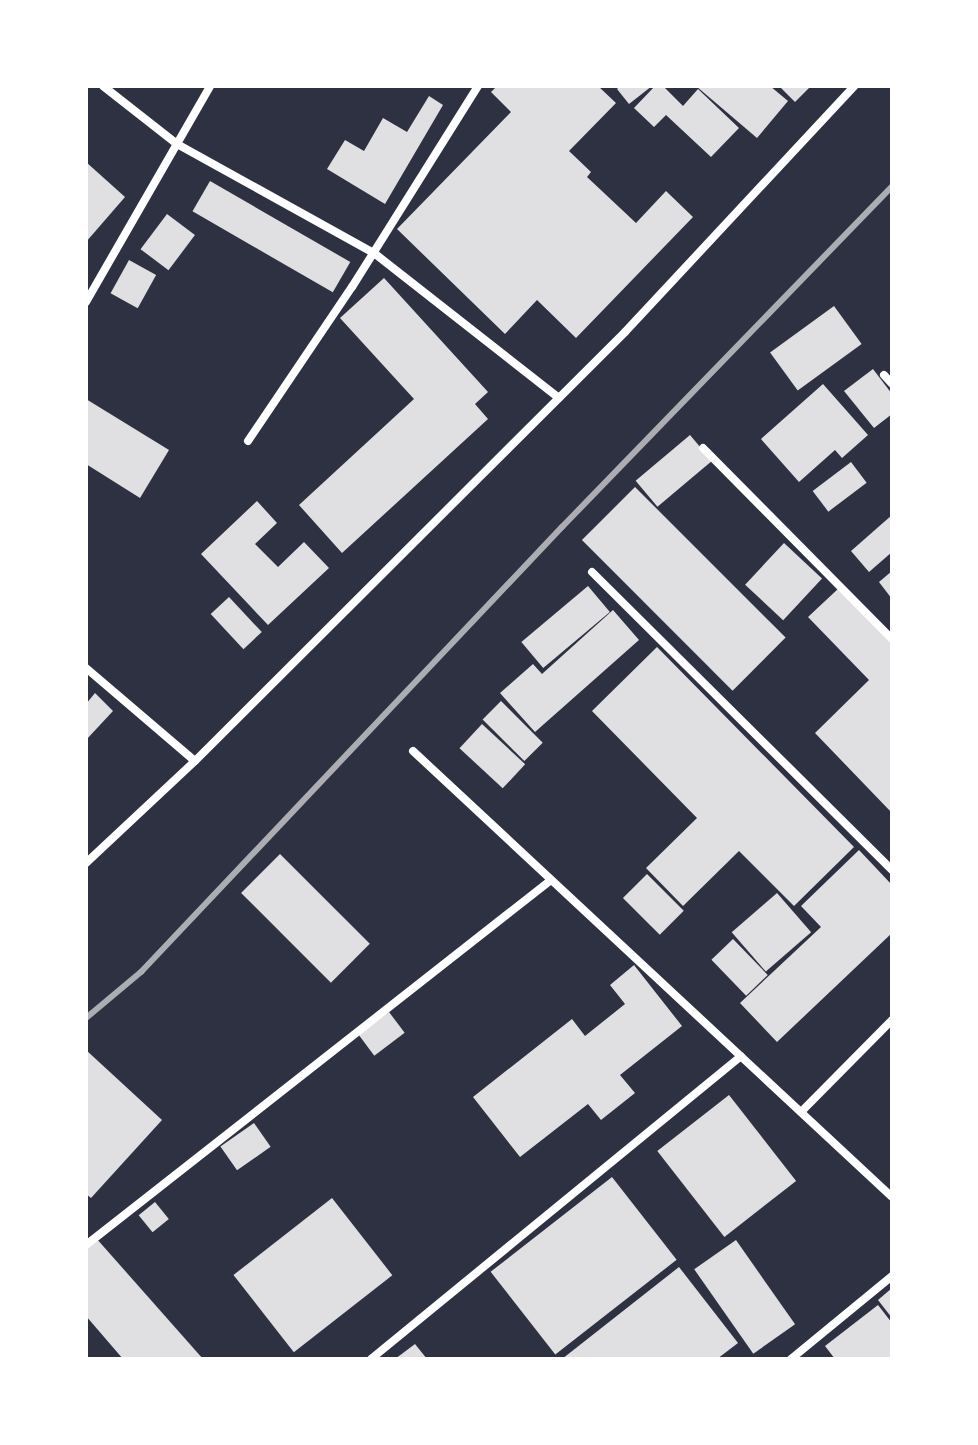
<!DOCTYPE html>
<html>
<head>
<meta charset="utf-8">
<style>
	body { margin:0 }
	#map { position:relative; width:978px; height:1445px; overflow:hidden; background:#2d3142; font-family:Raleway,sans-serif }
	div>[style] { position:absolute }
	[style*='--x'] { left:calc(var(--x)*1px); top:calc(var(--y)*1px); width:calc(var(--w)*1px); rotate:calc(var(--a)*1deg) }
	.building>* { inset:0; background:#e0e0e3; transform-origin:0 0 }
	.minor>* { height:8px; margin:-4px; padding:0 4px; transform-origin:4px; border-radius:4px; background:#fff }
	.rail>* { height:6px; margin:-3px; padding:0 3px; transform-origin:3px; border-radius:3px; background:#abadb3 }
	span { translate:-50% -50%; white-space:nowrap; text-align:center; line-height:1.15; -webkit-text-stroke:7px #fff; paint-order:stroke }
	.frame { position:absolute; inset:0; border:88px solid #fff; pointer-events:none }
</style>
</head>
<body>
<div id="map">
	<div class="building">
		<div style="clip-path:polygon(497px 86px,598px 86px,616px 103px,569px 151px,591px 172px,587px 177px,636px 223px,666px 191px,693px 217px,576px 338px,537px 300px,505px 334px,397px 229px,511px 112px,491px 92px)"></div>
		<div style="clip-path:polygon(620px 86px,652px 86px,629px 104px,617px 89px)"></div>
		<div style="clip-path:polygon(655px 86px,663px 86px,683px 106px,698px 89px,739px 128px,711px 157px,666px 115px,654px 127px,634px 108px)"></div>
		<div style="clip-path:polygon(696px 86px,770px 86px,788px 101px,757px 138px)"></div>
		<div style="clip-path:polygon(779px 86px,811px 86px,795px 102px)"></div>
		<div style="clip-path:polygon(429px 96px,443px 105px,385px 204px,327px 169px,345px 140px,364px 151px,383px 118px,407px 132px)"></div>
		<div style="clip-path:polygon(86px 162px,125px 197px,86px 242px)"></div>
		<div style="left:210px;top:181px;width:162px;height:35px;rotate:30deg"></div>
		<div style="left:167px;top:214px;width:35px;height:44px;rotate:37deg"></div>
		<div style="left:129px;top:260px;width:31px;height:38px;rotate:29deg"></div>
		<div style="clip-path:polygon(384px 278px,488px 392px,475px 404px,488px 419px,342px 553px,299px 505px,414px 399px,340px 318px)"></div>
		<div style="left:834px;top:306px;width:47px;height:79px;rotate:54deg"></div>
		<div style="clip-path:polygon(873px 369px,892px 394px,892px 414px,874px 428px,844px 391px)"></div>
		<div style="clip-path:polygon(823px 384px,868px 435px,842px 458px,835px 450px,799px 482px,761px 439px)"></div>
		<div style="clip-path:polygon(86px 399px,169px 450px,140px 498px,86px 464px)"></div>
		<div style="left:690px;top:435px;width:34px;height:71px;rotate:50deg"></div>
		<div style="left:851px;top:462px;width:26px;height:48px;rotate:53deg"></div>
		<div style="left:635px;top:487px;width:213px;height:75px;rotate:45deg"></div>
		<div style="clip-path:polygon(257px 501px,277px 523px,255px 544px,278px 567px,304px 542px,329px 568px,268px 625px,201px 554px)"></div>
		<div style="clip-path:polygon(892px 515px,892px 552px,869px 572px,851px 551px)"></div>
		<div style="left:784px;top:543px;width:52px;height:57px;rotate:43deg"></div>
		<div style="clip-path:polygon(892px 571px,892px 599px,879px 582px)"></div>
		<div style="left:588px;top:586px;width:34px;height:87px;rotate:50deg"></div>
		<div style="clip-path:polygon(839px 588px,892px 641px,892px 813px,815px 733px,869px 680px,808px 617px)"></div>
		<div style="left:229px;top:597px;width:48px;height:25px;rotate:47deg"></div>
		<div style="clip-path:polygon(613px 610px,639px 640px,535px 732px,500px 693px,533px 664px,542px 674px)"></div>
		<div style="clip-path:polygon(657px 647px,854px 847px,794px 906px,739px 851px,683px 906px,646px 868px,697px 818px,592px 711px)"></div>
		<div style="clip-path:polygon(95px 693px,113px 711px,86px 740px,86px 704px)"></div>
		<div style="left:501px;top:701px;width:59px;height:26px;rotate:45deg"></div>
		<div style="left:482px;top:724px;width:59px;height:33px;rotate:43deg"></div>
		<div style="clip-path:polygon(859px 850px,892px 885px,892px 933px,777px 1042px,740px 1003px,821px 927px,801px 906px)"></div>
		<div style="left:280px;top:854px;width:127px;height:55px;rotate:45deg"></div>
		<div style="left:647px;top:874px;width:52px;height:34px;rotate:45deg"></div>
		<div style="left:777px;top:893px;width:52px;height:60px;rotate:49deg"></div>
		<div style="left:733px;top:939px;width:50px;height:30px;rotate:46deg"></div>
		<div style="clip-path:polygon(634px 965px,682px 1026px,620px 1075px,635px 1093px,601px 1120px,588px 1104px,520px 1157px,473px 1097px,572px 1019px,585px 1036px,625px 1004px,610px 985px)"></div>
		<div style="left:389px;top:1012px;width:26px;height:38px;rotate:53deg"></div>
		<div style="clip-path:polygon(86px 1050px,162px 1120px,91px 1198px,86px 1194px)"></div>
		<div style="left:729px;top:1095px;width:109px;height:91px;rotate:52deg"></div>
		<div style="left:254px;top:1123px;width:29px;height:41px;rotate:55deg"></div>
		<div style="left:612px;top:1177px;width:105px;height:154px;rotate:52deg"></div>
		<div style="left:332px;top:1198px;width:98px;height:125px;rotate:52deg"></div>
		<div style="left:155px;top:1202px;width:22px;height:21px;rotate:51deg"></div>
		<div style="clip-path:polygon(96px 1238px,203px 1359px,123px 1359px,86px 1316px,86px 1247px)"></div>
		<div style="left:736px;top:1240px;width:103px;height:51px;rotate:55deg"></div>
		<div style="clip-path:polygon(679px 1267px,738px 1343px,717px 1359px,562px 1359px)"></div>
		<div style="clip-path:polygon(892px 1288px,892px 1318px,878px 1300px)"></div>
		<div style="clip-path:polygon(878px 1305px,892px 1323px,892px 1359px,835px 1359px,825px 1346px)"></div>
		<div style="clip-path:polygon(415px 1344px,427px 1359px,395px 1359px)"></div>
	</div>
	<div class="minor">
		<div style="--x:103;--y:86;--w:94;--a:38.1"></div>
		<div style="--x:177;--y:144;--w:225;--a:29"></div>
		<div style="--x:374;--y:253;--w:235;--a:38.1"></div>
		<div style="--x:86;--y:302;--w:249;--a:-60.1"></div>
		<div style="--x:884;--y:375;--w:12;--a:48"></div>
		<div style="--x:248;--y:441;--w:186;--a:-56"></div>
		<div style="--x:352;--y:287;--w:237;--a:-57.9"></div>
		<div style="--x:703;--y:448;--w:269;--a:45.3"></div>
		<div style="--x:592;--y:572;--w:423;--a:44.8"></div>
		<div style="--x:86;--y:668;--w:143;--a:40.5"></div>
		<div style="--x:413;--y:751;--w:654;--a:42.96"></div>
		<div style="--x:86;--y:863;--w:149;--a:-43.1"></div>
		<div style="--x:195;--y:761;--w:607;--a:-44.93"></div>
		<div style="--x:625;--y:332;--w:336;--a:-47"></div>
		<div style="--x:801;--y:1112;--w:129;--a:-45.3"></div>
		<div style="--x:86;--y:1245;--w:591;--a:-38.13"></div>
		<div style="--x:371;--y:1359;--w:478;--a:-39.3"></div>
		<div style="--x:791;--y:1359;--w:131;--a:-39.4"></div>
	</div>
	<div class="rail">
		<div style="--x:86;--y:1018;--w:72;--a:-39.9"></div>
		<div style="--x:141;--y:972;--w:613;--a:-46.59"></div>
		<div style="--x:562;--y:527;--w:475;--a:-45.9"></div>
	</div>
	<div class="frame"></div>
</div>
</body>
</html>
